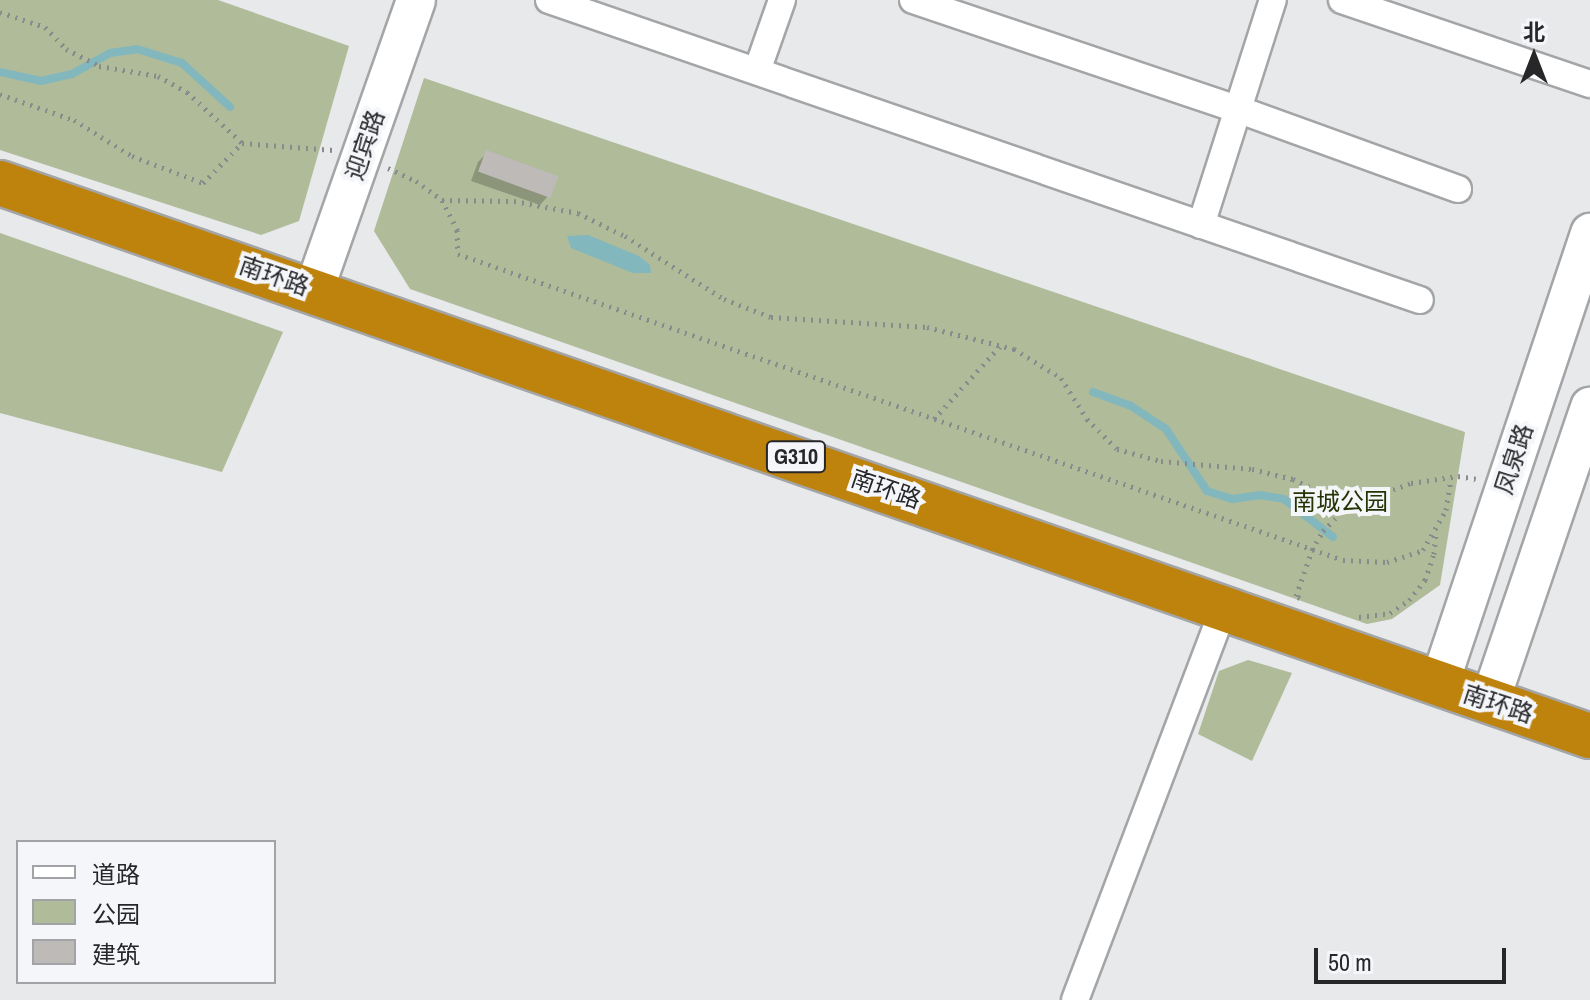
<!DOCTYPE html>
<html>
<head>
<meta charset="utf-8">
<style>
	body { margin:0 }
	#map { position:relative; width:1590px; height:1000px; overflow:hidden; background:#e7e9eb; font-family:"Archivo Narrow","Noto Sans SC",sans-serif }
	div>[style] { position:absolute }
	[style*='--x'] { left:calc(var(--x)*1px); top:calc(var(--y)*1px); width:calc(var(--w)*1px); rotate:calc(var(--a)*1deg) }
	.green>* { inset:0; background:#afbb99 }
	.water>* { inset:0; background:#82b7be }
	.shadow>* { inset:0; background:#0003 }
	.stream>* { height:8px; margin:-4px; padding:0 4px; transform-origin:4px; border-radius:4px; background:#82b7be }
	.building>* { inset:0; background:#bdbab8; transform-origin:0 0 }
	.path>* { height:5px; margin-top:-2.5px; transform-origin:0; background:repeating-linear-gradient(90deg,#898a8c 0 2px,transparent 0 8px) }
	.roads { filter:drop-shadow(2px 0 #a3a5a7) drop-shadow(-2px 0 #a3a5a7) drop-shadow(0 2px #a3a5a7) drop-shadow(0 -2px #a3a5a7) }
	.street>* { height:26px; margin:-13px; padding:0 13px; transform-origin:13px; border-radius:13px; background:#fff }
	.secondary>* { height:38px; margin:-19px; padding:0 19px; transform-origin:19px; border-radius:19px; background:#fff }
	.highway>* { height:44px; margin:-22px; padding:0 22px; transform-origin:22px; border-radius:22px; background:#be830c }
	span { translate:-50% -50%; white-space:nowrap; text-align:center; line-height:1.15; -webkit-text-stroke:8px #f4f6f9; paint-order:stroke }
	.shield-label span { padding:2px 6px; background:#f4f6f9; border:2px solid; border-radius:6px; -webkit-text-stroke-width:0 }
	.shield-label { font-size:22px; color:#272729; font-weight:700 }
	.street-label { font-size:24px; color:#272729 }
	.park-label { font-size:24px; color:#273304 }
	.legend { position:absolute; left:16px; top:840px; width:260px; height:144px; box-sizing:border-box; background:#f4f6f9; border:2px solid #a2a3a6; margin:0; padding:10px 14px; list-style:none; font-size:24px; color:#272729 }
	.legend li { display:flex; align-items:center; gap:16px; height:40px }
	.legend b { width:40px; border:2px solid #a2a3a6 }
	.north { position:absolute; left:1494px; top:16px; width:80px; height:80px; -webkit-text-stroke:6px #f4f6f9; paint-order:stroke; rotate:0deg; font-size:22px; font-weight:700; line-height:32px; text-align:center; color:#272729 }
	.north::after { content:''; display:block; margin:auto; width:28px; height:36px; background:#272729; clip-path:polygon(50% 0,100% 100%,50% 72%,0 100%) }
	.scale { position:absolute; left:1314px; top:948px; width:192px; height:36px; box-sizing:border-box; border:4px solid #272729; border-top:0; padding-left:10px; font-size:24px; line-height:28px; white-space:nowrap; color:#272729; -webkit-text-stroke:6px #f4f6f9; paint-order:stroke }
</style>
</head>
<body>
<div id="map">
	<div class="green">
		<div style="clip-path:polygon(0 0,218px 0,349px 46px,299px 221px,261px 235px,0 150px)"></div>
		<div style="clip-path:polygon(424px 78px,1465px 432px,1440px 585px,1392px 619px,1367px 624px,410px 289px,374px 231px)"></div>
		<div style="clip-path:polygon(0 233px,283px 332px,222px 472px,0 413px)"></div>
		<div style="clip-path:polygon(1248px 660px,1292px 673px,1252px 761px,1198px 734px,1219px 671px)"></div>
	</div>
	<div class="water">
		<div style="clip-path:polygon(588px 235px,639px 256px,650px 265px,651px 273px,633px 273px,571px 248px,567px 236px)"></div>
	</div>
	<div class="shadow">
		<div style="clip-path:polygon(487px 153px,549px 195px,540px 205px,471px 181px,478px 162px)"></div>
	</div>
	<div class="stream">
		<div style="--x:0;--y:72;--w:42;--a:12.4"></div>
		<div style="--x:41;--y:81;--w:32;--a:-13"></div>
		<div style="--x:72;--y:74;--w:43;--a:-28.9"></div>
		<div style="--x:110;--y:53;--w:27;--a:-8"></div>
		<div style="--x:137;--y:49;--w:47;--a:17.3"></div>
		<div style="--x:182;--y:63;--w:65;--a:42.5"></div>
		<div style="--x:1093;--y:392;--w:40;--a:20.2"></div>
		<div style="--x:1131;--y:406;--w:42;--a:33.3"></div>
		<div style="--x:1166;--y:429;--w:74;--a:56.5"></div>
		<div style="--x:1207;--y:491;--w:26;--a:18"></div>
		<div style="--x:1232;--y:499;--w:27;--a:-8"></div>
		<div style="--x:1259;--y:495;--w:25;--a:9"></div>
		<div style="--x:1284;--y:499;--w:62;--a:37.8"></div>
	</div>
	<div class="building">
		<div style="left:486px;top:150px;width:77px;height:23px;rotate:20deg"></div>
	</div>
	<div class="path">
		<div style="--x:0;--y:12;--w:47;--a:18.4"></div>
		<div style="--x:45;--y:27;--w:30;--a:46"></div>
		<div style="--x:66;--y:49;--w:37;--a:27"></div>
		<div style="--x:99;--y:66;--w:60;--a:9.6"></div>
		<div style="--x:158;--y:76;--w:33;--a:29"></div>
		<div style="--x:187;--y:92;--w:75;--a:42.8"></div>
		<div style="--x:242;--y:143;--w:92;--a:4.4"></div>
		<div style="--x:0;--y:94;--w:78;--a:19.4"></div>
		<div style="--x:74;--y:120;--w:68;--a:31.8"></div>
		<div style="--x:132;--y:156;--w:76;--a:20.8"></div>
		<div style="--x:203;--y:183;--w:56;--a:-45.7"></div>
		<div style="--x:388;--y:168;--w:31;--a:25"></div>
		<div style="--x:416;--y:181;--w:32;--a:36"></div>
		<div style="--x:442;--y:200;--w:72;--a:0.8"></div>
		<div style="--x:514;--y:201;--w:65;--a:10.6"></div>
		<div style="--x:578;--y:213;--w:52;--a:26.1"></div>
		<div style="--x:625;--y:236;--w:117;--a:32.5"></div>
		<div style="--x:724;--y:299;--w:50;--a:21"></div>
		<div style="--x:771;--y:317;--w:156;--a:3.7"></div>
		<div style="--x:927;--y:327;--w:90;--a:14.2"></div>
		<div style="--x:1014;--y:349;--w:55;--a:31.7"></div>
		<div style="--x:1061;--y:378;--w:49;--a:57.6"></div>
		<div style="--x:1087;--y:419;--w:42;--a:45"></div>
		<div style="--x:1117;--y:449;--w:46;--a:15.3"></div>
		<div style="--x:1161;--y:461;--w:91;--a:5"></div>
		<div style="--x:1252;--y:469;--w:42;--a:13.7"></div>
		<div style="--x:1293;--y:479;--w:61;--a:26.1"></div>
		<div style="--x:1348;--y:506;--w:67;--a:-20.1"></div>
		<div style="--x:1411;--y:483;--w:48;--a:-8.5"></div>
		<div style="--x:1458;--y:476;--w:18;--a:9"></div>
		<div style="--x:442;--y:200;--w:34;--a:63"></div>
		<div style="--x:457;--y:230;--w:24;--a:88"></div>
		<div style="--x:458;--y:254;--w:936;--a:19.07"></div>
		<div style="--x:1343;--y:560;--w:44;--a:2.6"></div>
		<div style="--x:1387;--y:562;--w:38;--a:-18"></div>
		<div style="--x:1423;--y:550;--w:46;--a:-60.1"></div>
		<div style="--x:1446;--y:510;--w:32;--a:-81"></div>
		<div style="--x:934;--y:419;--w:100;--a:-47.8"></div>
		<div style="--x:1300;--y:598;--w:4;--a:-153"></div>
		<div style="--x:1296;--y:596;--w:49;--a:-70.8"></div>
		<div style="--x:1312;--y:550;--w:22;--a:-60"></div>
		<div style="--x:1323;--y:531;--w:35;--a:-46"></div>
		<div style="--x:1359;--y:617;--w:31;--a:-7"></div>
		<div style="--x:1390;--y:613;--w:23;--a:-34"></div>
		<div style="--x:1409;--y:600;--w:26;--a:-51"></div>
		<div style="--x:1425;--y:580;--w:28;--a:-71"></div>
		<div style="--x:1434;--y:554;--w:22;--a:-85"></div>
	</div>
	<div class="roads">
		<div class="street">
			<div style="--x:549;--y:0;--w:921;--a:19.01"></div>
			<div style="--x:913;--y:0;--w:342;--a:18.6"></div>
			<div style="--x:1237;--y:109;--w:235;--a:19.9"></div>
			<div style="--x:1342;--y:0;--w:262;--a:18.7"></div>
			<div style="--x:757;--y:71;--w:75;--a:-70.6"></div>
			<div style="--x:1201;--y:225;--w:236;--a:-72.3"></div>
			<div style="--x:1075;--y:1000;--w:420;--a:-69.2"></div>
		</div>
		<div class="secondary">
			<div style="--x:314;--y:290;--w:307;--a:-70.6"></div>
			<div style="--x:1439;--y:685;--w:477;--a:-71.5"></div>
			<div style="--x:1490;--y:701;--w:311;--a:-71.2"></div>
		</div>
		<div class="highway">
			<div style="--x:0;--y:183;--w:1683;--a:19.18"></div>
		</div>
	</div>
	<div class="shield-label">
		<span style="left:796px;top:457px">G310</span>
	</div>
	<div class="street-label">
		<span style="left:365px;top:145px;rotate:-71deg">迎宾路</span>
		<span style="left:274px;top:276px;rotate:19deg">南环路</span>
		<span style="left:1514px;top:459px;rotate:-72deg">凤泉路</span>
		<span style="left:886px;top:489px;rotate:19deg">南环路</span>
		<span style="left:1498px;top:704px;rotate:18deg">南环路</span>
	</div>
	<div class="park-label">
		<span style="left:1340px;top:502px">南城公园</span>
	</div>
	<ul class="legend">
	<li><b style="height:10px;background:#fff"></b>道路</li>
	<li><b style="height:22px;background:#afbb99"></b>公园</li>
	<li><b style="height:22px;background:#bdbab8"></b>建筑</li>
	</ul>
	<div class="north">北</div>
	<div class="scale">50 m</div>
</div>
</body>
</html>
